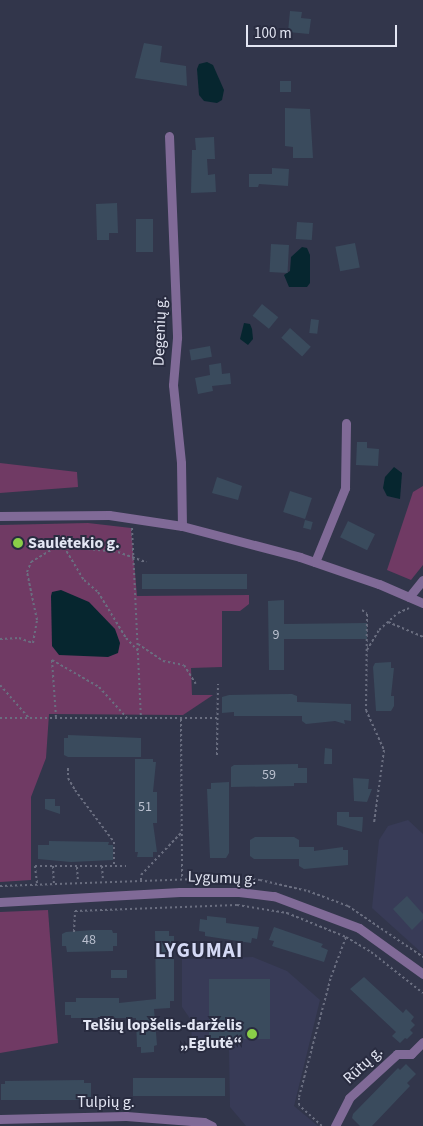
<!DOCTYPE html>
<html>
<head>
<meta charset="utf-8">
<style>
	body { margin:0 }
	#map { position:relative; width:423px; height:1126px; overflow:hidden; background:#32364b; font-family:"Source Sans 3",sans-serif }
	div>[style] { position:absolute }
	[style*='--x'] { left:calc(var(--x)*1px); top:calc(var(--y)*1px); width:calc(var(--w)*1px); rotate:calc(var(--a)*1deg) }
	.built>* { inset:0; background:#383b57 }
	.green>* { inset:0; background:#703a64 }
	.water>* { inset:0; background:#06262f }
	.building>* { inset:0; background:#3a4b5d; transform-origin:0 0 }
	.path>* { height:2px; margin-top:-1px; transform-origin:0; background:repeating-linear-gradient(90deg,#6a6e80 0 2.5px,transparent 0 5px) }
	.minor>* { height:9px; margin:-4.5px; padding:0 4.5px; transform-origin:4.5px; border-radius:4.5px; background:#806a97 }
	.dots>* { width:14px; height:14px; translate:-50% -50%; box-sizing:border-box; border:2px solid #292c40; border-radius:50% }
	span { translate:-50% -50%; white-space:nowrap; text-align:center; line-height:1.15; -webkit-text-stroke:4px #292c40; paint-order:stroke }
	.number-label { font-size:14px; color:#b9bfce }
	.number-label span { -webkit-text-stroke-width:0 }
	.street-label { font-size:16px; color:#e3e6f3 }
	.poi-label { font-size:16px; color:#e3e6f3; font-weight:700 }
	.left { translate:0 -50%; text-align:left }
	.right { translate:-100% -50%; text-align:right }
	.district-label { font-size:21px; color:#d5daf5; font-weight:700; letter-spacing:1px }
	.scale { position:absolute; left:246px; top:25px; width:151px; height:22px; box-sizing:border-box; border:2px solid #e3e6f3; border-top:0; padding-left:6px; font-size:15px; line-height:18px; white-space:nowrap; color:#e3e6f3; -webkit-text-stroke:4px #292c40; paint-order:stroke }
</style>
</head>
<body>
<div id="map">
	<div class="built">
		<div style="clip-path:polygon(408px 820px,423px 834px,423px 954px,372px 908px,379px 840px,388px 826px)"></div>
		<div style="clip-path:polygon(253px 957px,287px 971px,320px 1000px,294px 1106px,318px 1126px,246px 1126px,230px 1107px,229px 1050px,192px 1049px,191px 1020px,182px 1007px,182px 959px)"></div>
	</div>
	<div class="green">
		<div style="clip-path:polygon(0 463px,77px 472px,78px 487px,0 493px)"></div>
		<div style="clip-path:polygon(423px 486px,423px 565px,411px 580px,387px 570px,413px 492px)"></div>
		<div style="clip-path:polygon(88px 523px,131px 528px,137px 596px,249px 595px,249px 604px,240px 611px,222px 611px,222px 667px,191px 668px,192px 695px,213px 695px,183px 715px,49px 714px,46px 758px,31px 797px,31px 880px,0 882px,0 525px)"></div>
		<div style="clip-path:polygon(48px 910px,58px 1043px,0 1053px,0 912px)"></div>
	</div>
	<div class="water">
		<div style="clip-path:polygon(207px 62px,213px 65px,224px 90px,222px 100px,217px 103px,204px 101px,199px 95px,197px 69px,199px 64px)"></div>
		<div style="clip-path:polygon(302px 247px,307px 248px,310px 255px,310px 283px,307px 287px,289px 287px,284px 275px,290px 271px,291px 257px)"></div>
		<div style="clip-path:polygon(244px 323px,250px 324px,252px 329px,253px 339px,248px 345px,240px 339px)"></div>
		<div style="clip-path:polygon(394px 467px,402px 473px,400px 499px,387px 496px,383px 488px,385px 477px)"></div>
		<div style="clip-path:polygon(61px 590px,89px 602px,115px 629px,120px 643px,118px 653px,108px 657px,59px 655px,52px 646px,51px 596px,52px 592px)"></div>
	</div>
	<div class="building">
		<div style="clip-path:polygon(290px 11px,302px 12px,301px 18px,311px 19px,309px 34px,288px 32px)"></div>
		<div style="clip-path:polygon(144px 43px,162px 46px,160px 62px,186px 66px,187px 86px,135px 78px)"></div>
		<div style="left:280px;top:81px;width:11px;height:11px"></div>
		<div style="clip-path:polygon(285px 108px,310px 109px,313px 158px,293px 158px,293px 147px,285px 146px)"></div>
		<div style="clip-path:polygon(214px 137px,215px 159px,207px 159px,208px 175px,215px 174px,216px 192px,191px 193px,192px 150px,196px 150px,195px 138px)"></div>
		<div style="clip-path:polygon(272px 168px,289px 169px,288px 186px,259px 184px,258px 187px,249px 187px,249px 174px,272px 174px)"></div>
		<div style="clip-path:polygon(117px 203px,118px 233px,109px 233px,109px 240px,97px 240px,96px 204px)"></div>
		<div style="left:136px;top:219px;width:17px;height:33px"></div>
		<div style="left:297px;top:222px;width:16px;height:17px;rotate:4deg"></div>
		<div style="left:355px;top:243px;width:25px;height:20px;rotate:79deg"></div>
		<div style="left:271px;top:244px;width:18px;height:28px;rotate:3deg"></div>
		<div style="left:262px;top:304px;width:21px;height:15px;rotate:39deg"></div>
		<div style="left:311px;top:319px;width:8px;height:14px;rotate:7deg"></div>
		<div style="left:290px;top:328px;width:28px;height:13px;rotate:42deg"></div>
		<div style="left:210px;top:346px;width:11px;height:21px;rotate:80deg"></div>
		<div style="clip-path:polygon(221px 363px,222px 374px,230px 373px,231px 384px,212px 386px,213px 391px,198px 394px,195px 378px,210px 375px,209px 365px)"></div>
		<div style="clip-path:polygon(357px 442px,367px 442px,367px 448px,379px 449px,378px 466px,356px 465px)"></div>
		<div style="clip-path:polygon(217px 477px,242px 486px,238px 500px,212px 493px)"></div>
		<div style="left:290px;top:491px;width:23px;height:22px;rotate:18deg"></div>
		<div style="left:305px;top:520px;width:8px;height:8px;rotate:14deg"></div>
		<div style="left:348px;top:521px;width:30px;height:18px;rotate:26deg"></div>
		<div style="left:247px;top:574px;width:15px;height:105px;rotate:90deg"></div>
		<div style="clip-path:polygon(284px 600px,284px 624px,367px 623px,367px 639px,284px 639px,284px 670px,269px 670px,268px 601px)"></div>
		<div style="clip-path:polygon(391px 662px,391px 668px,394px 668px,391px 696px,394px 696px,394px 706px,391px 711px,376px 711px,373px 667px,375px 663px)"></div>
		<div style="clip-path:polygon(292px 694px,297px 696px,297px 702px,351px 704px,351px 721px,344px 720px,345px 724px,335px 721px,306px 724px,302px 721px,302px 716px,234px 716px,234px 712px,222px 713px,222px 697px,229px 695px)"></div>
		<div style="clip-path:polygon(68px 735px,141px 738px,141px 757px,68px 757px,64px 755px,64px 738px,68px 738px)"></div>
		<div style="clip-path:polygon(325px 748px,332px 749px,332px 764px,324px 764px)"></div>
		<div style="clip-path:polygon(135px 759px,153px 759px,153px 762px,156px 762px,153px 792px,157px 792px,157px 823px,153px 823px,157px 852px,153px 852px,153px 857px,137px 857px,138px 852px,135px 852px)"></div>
		<div style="clip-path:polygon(298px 764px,298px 768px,307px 768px,307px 783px,294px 783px,294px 786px,231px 787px,231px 767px,234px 765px)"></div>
		<div style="clip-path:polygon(353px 778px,369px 779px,368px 789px,372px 789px,367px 802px,354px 801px)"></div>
		<div style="clip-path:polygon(229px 782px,229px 853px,226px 858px,210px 858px,207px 789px,211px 789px,211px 783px)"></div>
		<div style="clip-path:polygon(45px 799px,55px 799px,55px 806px,60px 806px,60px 814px,45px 809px)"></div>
		<div style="clip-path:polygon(337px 812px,349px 812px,349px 817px,363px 817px,362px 832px,337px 825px)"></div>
		<div style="clip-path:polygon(255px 837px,294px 837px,299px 840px,299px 847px,314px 847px,314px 851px,343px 847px,343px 850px,348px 850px,348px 865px,304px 869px,299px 866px,299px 859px,254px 859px,250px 856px,250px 840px)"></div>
		<div style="clip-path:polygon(49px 841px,109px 842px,108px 845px,113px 845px,113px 860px,71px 862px,38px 859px,38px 845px,49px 845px)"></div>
		<div style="clip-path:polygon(407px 896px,423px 914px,423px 919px,412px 930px,393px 909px)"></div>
		<div style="clip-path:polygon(207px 916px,226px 918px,226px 923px,259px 927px,257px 939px,252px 938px,251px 943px,205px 936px,205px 932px,199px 931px,200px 919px,207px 920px)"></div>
		<div style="clip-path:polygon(274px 927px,323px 944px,321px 947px,328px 950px,324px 962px,272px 946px,274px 941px,269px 940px)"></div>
		<div style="clip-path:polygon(93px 930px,112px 930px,113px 933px,117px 933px,117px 946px,113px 946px,113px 951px,67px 952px,66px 946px,62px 946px,62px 934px,66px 932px)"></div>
		<div style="clip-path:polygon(155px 931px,169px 931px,169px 936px,174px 936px,174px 1001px,170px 1001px,170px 1008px,154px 1009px,157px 1045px,154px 1046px,154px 1052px,141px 1053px,141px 1047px,137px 1047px,136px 1018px,71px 1018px,71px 1015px,65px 1015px,65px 1002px,76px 1002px,76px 998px,119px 998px,119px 1003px,156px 999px)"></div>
		<div style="left:127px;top:970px;width:8px;height:16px;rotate:90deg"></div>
		<div style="clip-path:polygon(364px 977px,403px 1013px,406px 1009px,414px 1017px,411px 1021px,415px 1025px,410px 1030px,413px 1033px,407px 1039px,405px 1038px,400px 1043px,392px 1036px,396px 1032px,350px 989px)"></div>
		<div style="left:209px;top:979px;width:61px;height:60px"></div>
		<div style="clip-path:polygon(406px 1064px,416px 1074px,407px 1083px,410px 1086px,372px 1126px,360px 1126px,352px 1118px,353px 1114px,398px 1068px,400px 1070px)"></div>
		<div style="left:133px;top:1078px;width:92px;height:18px"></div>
		<div style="clip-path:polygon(84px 1080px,84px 1083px,91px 1083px,91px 1100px,1px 1100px,1px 1084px,5px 1084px,5px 1081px)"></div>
	</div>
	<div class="path">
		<div style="--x:132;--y:528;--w:190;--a:87.3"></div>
		<div style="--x:64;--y:547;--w:39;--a:59"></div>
		<div style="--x:84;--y:580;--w:18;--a:41"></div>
		<div style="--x:98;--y:592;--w:54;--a:58.7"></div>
		<div style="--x:126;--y:638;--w:19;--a:47"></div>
		<div style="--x:362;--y:610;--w:6;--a:39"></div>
		<div style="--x:367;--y:614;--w:96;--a:90.6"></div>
		<div style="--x:366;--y:710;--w:44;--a:65.8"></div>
		<div style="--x:384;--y:750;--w:74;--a:97.8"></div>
		<div style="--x:388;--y:622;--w:38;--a:23"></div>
		<div style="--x:0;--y:639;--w:19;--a:-3"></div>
		<div style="--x:19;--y:638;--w:15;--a:20"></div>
		<div style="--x:33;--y:643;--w:23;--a:-80"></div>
		<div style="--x:37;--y:620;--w:49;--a:-101.8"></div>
		<div style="--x:27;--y:572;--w:11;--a:-68"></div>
		<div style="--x:31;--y:562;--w:31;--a:-31"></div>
		<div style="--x:58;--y:546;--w:60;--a:5.7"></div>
		<div style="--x:118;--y:552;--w:30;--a:20"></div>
		<div style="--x:138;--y:644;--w:30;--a:34"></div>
		<div style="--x:163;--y:661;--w:21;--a:11"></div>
		<div style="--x:184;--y:665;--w:22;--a:58"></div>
		<div style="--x:367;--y:650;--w:23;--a:-59"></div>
		<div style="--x:379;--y:630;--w:25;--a:-42"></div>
		<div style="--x:398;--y:613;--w:12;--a:-24"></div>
		<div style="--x:52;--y:660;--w:54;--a:29.9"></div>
		<div style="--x:99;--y:687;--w:42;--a:47.9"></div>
		<div style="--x:52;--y:660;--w:57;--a:86"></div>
		<div style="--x:0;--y:685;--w:43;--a:48.8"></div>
		<div style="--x:0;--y:718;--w:218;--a:0"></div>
		<div style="--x:181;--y:719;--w:160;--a:89.6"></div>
		<div style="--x:217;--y:755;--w:71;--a:-89.2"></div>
		<div style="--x:68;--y:768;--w:10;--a:90"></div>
		<div style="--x:68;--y:778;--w:14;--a:60"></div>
		<div style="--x:75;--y:790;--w:65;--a:53.1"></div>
		<div style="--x:114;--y:842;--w:24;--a:90"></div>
		<div style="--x:53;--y:866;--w:17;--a:87"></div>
		<div style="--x:102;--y:866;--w:15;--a:86"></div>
		<div style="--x:77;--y:867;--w:15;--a:86"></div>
		<div style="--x:141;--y:880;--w:5;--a:-90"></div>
		<div style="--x:141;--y:875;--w:59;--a:-46.4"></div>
		<div style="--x:37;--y:883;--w:17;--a:-97"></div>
		<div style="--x:35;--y:866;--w:91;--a:0"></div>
		<div style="--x:0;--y:886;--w:233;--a:-2"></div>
		<div style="--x:233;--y:878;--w:27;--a:4"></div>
		<div style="--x:260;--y:880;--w:49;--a:12.9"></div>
		<div style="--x:308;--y:891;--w:43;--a:20.6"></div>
		<div style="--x:348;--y:906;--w:91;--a:34.2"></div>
		<div style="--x:74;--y:932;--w:21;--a:-87"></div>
		<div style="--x:75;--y:911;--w:162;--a:-2.1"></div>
		<div style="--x:237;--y:905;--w:51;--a:9.1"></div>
		<div style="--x:287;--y:913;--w:64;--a:22.1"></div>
		<div style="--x:346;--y:937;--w:29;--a:31"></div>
		<div style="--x:371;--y:952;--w:66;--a:38.3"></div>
		<div style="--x:322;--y:1126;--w:31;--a:-138"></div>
		<div style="--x:299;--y:1105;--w:8;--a:-90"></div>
		<div style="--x:299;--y:1097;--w:124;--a:-75.1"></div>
		<div style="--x:331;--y:977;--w:43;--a:-69.4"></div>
	</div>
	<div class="minor">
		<div style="--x:169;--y:136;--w:202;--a:87.7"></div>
		<div style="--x:177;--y:338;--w:47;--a:94.9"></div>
		<div style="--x:173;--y:385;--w:78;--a:84.1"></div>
		<div style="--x:181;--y:463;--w:63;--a:89.1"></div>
		<div style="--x:0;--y:516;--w:109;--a:-0.5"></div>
		<div style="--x:109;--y:515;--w:74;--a:8.6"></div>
		<div style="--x:182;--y:526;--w:122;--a:14.7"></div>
		<div style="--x:300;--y:557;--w:83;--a:18.9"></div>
		<div style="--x:379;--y:584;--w:48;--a:23.4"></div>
		<div style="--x:315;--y:562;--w:80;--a:-67.9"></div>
		<div style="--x:345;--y:488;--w:65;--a:-89.1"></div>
		<div style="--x:409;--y:597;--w:22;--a:-51"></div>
		<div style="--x:0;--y:902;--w:180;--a:-3.2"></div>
		<div style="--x:180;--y:892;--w:59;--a:0"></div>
		<div style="--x:239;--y:892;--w:35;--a:7"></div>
		<div style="--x:274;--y:896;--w:91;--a:20.6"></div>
		<div style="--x:359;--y:928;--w:79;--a:35.7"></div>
		<div style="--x:0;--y:1119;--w:126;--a:-1.4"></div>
		<div style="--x:126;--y:1116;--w:78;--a:4.4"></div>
		<div style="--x:204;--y:1122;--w:9;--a:27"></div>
		<div style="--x:335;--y:1126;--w:31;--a:-63"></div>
		<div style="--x:349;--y:1098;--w:65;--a:-42.5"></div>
		<div style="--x:397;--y:1054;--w:14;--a:0"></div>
		<div style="--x:411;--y:1054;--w:17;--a:-45"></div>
	</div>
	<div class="dots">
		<div style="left:18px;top:543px;background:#8ace48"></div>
		<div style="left:252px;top:1034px;background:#8ace48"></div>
	</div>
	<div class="number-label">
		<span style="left:276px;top:635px">9</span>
		<span style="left:269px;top:775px">59</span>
		<span style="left:145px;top:807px">51</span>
		<span style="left:89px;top:940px">48</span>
	</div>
	<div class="street-label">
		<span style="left:160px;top:331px;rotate:-88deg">Degenių g.</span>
		<span style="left:222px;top:878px;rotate:2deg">Lygumų g.</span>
		<span style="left:363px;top:1065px;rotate:-43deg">Rūtų g.</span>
		<span style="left:106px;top:1102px">Tulpių g.</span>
	</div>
	<div class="poi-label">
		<span class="left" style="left:28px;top:543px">Saulėtekio g.</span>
		<span class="right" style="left:242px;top:1034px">Telšių lopšelis-darželis<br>„Eglutė“</span>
	</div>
	<div class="district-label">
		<span style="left:199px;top:950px">LYGUMAI</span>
	</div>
	<div class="scale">100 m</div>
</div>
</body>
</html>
